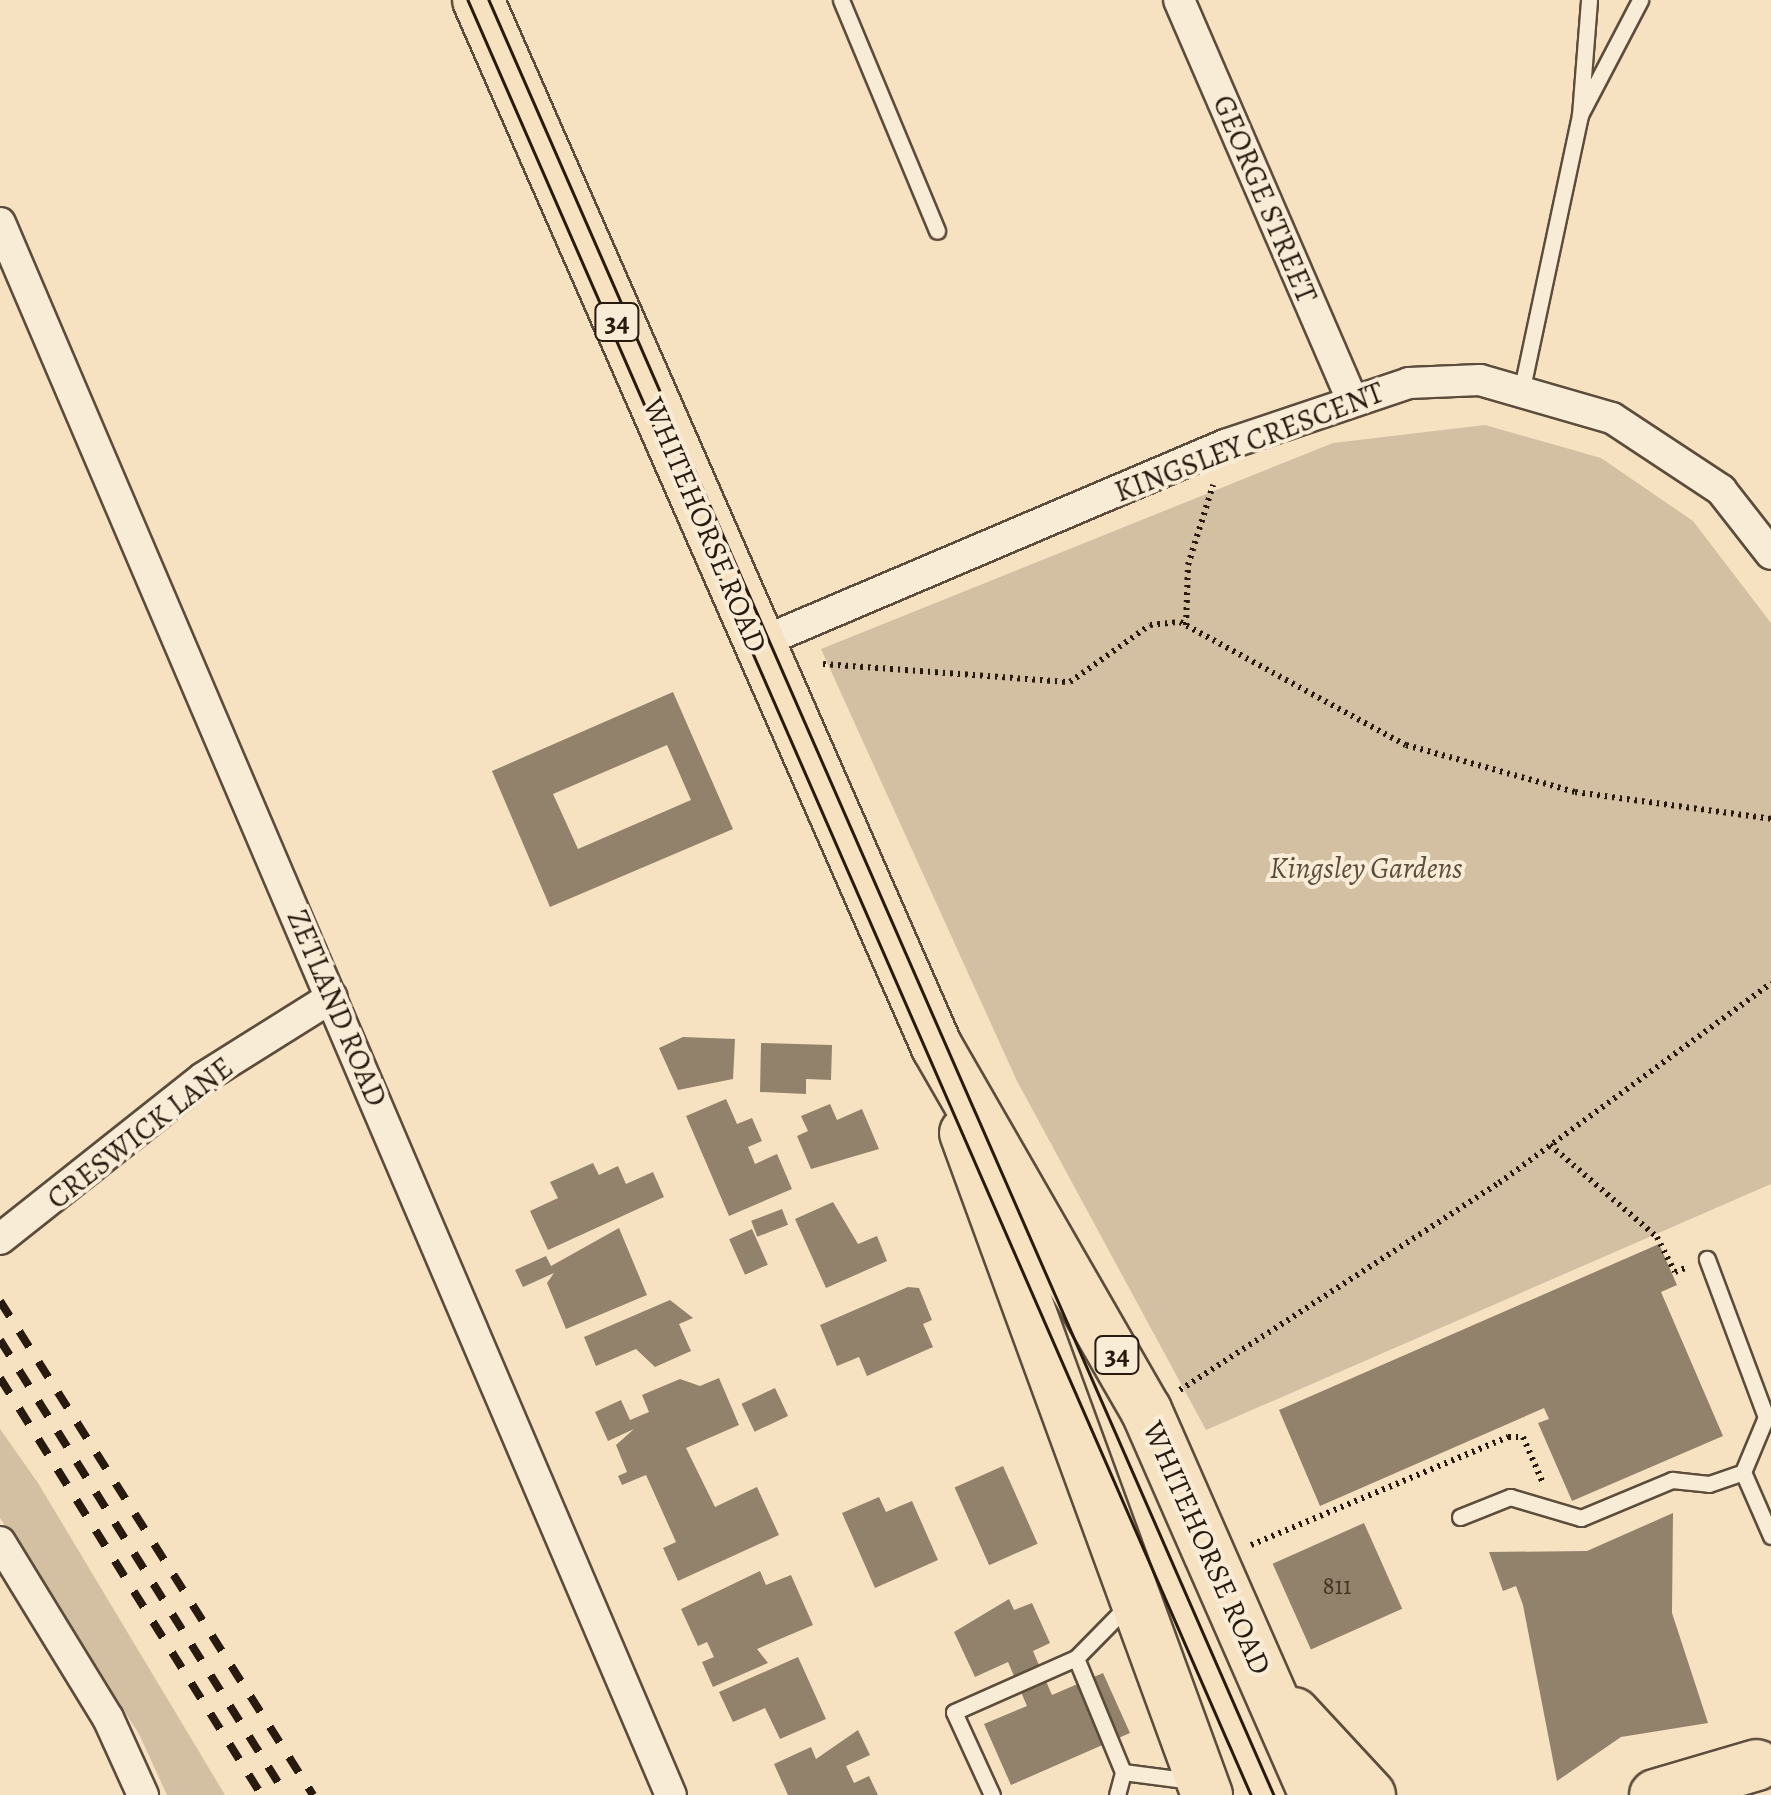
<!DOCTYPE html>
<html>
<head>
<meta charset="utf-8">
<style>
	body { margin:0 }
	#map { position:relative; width:1771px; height:1795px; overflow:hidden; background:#f6e2c1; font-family:Alegreya,serif }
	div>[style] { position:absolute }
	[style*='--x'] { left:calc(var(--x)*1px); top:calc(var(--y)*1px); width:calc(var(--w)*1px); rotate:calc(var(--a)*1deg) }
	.green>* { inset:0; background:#d3c0a3 }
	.building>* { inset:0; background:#93826b; transform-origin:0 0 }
	.path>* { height:6px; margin-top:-3px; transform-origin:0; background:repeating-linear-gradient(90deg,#281a0e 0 2.5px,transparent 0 7.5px) }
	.roads { filter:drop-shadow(2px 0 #5c4c3b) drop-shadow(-2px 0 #5c4c3b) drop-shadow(0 2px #5c4c3b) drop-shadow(0 -2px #5c4c3b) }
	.service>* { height:15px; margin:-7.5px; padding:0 7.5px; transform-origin:7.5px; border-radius:7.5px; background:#f9ecd7 }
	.minor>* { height:30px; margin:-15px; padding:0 15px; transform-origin:15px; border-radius:15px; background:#f9ecd7 }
	.primary>* { height:50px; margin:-25px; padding:0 25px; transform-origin:25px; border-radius:25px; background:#f6e2c1 }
	.tram>* { height:2.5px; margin:-1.25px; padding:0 1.25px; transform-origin:1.25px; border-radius:1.25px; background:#281a0e }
	.rail>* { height:8px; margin-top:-4px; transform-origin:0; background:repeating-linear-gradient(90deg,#281a0e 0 18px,transparent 0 36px) }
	span { translate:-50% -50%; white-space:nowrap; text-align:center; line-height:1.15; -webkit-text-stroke:8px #f9ecd7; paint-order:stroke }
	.number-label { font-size:25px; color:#433425 }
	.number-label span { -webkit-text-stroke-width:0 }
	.shield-label span { padding:2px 8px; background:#f9ecd7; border:2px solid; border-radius:8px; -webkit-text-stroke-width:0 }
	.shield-label { font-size:28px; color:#281a0e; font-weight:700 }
	.street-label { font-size:30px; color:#281a0e }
	.park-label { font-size:30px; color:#5b4c3b; font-style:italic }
</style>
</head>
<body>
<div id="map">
	<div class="green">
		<div style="clip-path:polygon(1485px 425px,1601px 458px,1693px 521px,1771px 623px,1771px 1184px,1206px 1430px,1017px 1081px,821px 649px,1333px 443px)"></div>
		<div style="clip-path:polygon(0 1429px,38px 1483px,225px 1795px,167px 1795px,139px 1734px,0 1518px)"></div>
	</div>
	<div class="building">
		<div style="clip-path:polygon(evenodd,673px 692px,733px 829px,550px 907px,492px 771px,673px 692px,667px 745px,691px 800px,578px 849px,553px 794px,667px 745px)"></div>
		<div style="clip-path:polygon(683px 1037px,735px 1039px,733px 1079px,678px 1090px,659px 1048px)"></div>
		<div style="clip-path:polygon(761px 1043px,832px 1045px,831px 1080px,806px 1079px,806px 1094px,760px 1092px)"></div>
		<div style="clip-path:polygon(726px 1099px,737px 1124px,752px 1118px,762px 1141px,748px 1147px,755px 1164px,777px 1154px,792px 1189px,729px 1216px,686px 1116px)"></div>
		<div style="clip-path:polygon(830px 1104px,837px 1120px,862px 1109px,879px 1149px,811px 1169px,797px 1136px,808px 1131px,801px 1116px)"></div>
		<div style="clip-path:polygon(593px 1163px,599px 1175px,618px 1166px,626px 1184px,653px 1172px,664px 1197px,548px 1250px,530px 1211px,558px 1198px,550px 1182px)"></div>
		<div style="clip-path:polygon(833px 1202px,858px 1244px,877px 1236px,887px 1261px,826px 1288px,795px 1219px)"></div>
		<div style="left:782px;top:1209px;width:17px;height:33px;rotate:69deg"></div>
		<div style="clip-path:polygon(619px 1228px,647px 1295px,566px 1329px,547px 1283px,554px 1273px,523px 1287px,515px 1270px,546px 1256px,551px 1266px)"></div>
		<div style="left:752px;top:1229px;width:39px;height:25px;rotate:66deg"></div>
		<div style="clip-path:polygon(1659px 1244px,1677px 1285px,1661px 1292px,1723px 1436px,1572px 1501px,1538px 1423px,1549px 1419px,1544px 1408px,1320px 1506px,1279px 1410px)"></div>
		<div style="clip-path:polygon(908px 1287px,919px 1288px,932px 1320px,923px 1324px,933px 1347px,867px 1376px,859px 1357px,837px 1366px,820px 1325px)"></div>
		<div style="clip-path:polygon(670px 1300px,693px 1318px,679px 1324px,691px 1351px,655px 1367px,636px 1349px,596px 1366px,584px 1337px)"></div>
		<div style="clip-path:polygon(719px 1378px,739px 1425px,686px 1448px,715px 1507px,757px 1487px,779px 1535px,678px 1581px,663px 1548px,676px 1542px,646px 1475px,622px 1485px,618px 1476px,627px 1472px,616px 1445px,634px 1429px,608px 1441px,595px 1412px,621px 1400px,630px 1420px,649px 1412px,642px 1395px,680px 1379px,700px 1386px)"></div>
		<div style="left:775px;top:1388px;width:31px;height:37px;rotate:65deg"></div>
		<div style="left:1003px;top:1466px;width:85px;height:53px;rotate:66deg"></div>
		<div style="clip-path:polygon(879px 1497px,886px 1512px,912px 1501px,938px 1560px,875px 1588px,842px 1513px)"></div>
		<div style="clip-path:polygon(1673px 1513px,1672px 1613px,1708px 1723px,1621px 1737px,1557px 1781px,1523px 1605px,1516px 1586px,1503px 1591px,1489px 1552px,1587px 1551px)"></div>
		<div style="left:1364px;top:1523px;width:94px;height:100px;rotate:66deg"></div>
		<div style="clip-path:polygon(760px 1571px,766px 1585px,791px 1575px,813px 1625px,757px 1649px,768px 1663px,713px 1687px,702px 1662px,714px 1657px,707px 1642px,698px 1646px,681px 1609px)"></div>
		<div style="clip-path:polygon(1009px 1599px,1014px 1610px,1032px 1603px,1050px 1643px,1033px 1651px,1052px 1695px,1103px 1673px,1130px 1733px,1011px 1785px,984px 1724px,1027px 1706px,1008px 1662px,975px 1677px,954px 1632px)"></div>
		<div style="clip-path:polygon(798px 1657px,826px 1719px,780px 1739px,765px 1708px,733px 1722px,719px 1692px)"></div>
		<div style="clip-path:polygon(858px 1730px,870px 1755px,846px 1766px,854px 1783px,869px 1776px,878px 1795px,788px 1795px,774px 1764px,811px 1747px,816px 1759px)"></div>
	</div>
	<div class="path">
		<div style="--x:1186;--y:625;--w:60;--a:-88.1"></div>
		<div style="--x:1188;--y:565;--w:84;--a:-72.6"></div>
		<div style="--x:823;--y:664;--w:248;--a:4.2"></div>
		<div style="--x:1070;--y:682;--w:98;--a:-35.5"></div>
		<div style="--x:1150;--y:625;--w:30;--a:-6"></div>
		<div style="--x:1180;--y:622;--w:257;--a:28.6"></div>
		<div style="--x:1406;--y:745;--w:175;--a:15.5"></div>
		<div style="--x:1575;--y:792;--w:198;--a:7.8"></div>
		<div style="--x:1550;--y:1145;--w:141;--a:40.7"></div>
		<div style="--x:1657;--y:1237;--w:39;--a:63"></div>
		<div style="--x:1675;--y:1272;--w:14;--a:-21"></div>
		<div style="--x:1180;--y:1390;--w:380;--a:-33"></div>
		<div style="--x:1499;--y:1183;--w:338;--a:-36.3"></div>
		<div style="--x:1251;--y:1545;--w:279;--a:-22.8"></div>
		<div style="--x:1508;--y:1437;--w:15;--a:0"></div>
		<div style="--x:1523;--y:1437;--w:48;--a:66.6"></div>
	</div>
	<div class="roads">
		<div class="service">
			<div style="--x:841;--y:0;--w:250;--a:67.4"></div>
			<div style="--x:1580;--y:115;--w:130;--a:-62.4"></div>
			<div style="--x:1522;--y:388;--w:279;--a:-78"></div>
			<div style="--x:1580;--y:115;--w:115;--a:-85.5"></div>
			<div style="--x:1743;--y:1472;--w:70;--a:66.4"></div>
			<div style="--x:1460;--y:1517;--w:54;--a:-21.8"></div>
			<div style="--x:1510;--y:1497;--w:74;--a:16.5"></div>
			<div style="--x:1581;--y:1518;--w:99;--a:-22.7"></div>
			<div style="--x:1672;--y:1480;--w:37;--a:6"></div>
			<div style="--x:1709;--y:1484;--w:36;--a:-19"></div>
			<div style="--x:1743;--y:1472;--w:60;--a:-67.3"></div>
			<div style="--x:1766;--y:1417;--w:169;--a:-110.5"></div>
			<div style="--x:1123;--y:1772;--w:70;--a:7.4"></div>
			<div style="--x:992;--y:1795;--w:91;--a:-114.6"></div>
			<div style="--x:954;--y:1712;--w:133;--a:-23.9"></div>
			<div style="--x:1117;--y:1795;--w:24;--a:-75"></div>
			<div style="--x:1123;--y:1772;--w:123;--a:-112.4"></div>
			<div style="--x:1076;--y:1658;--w:74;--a:-45.5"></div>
		</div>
		<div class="minor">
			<div style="--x:1179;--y:0;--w:434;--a:66.6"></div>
			<div style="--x:0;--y:223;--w:1709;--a:66.89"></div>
			<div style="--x:757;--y:644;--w:509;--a:-23.04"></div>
			<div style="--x:1225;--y:445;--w:194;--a:-18.6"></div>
			<div style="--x:1409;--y:383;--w:71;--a:-2.4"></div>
			<div style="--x:1480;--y:380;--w:137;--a:16.1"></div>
			<div style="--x:1612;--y:418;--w:131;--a:33.4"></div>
			<div style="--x:1721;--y:490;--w:81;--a:52"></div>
			<div style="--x:0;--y:1239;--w:259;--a:-38.4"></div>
			<div style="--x:203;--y:1078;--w:152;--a:-32.1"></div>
			<div style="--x:0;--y:1542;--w:206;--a:58.5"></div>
			<div style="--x:108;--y:1718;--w:85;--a:65.6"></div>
		</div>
		<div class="primary">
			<div style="--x:478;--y:0;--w:1143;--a:66.33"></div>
			<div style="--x:937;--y:1047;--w:419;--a:60.1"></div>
			<div style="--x:1146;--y:1410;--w:420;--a:66.3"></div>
			<div style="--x:965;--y:1133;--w:705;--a:69.92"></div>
			<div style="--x:1294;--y:1713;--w:112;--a:47.2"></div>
			<div style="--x:1655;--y:1795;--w:106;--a:-16.4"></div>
		</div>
	</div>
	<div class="tram">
		<div style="--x:468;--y:0;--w:1958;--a:66.43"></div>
		<div style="--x:489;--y:0;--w:1959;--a:66.38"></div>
	</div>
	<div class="rail">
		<div style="--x:0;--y:1301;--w:585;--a:57.64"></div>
		<div style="--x:0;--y:1340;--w:537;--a:57.85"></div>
		<div style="--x:0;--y:1378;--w:492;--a:57.9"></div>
	</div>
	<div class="number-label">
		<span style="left:1337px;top:1586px">811</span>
	</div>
	<div class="shield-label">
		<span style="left:617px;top:322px">34</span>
		<span style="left:1117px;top:1355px">34</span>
	</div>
	<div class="street-label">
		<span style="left:1265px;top:199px;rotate:67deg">GEORGE STREET</span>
		<span style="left:1249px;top:442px;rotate:-21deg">KINGSLEY CRESCENT</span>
		<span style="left:705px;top:525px;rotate:67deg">WHITEHORSE ROAD</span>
		<span style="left:337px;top:1008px;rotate:67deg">ZETLAND ROAD</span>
		<span style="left:140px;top:1133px;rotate:-38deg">CRESWICK LANE</span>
		<span style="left:1207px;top:1548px;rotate:66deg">WHITEHORSE ROAD</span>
	</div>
	<div class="park-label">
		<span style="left:1366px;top:868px">Kingsley Gardens</span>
	</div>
</div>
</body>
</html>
